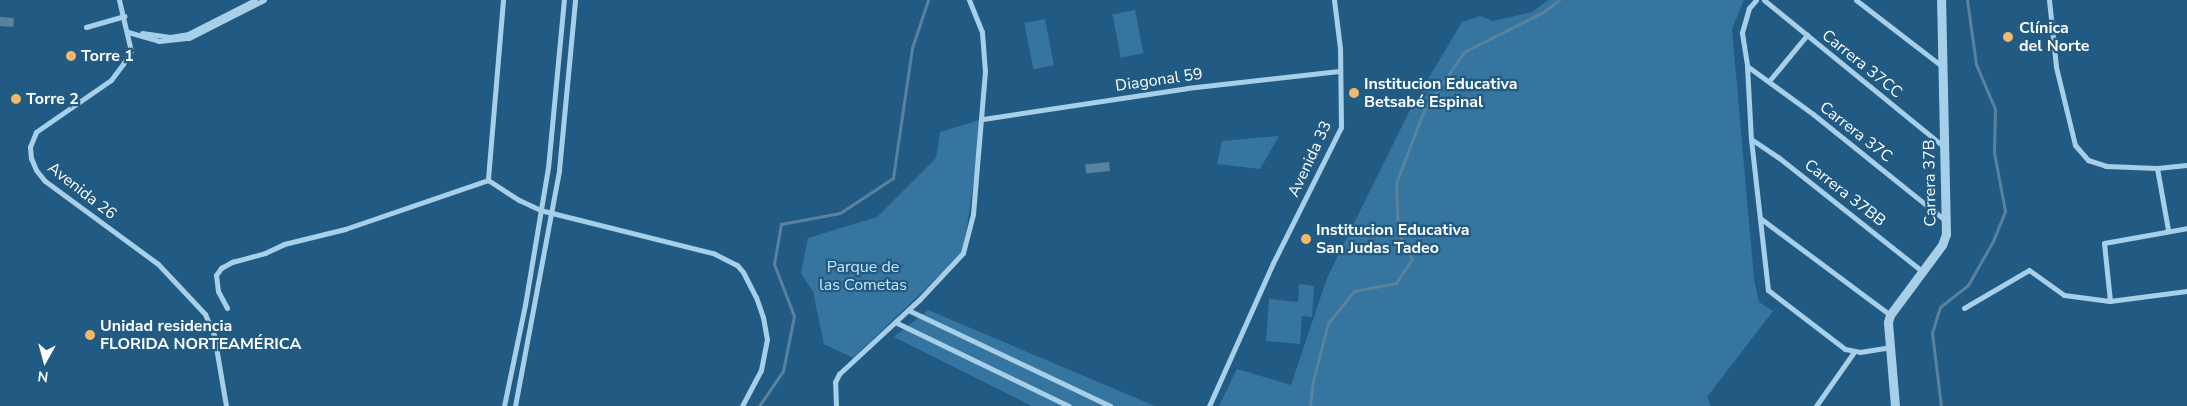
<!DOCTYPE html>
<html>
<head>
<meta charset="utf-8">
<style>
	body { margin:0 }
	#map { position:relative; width:2187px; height:406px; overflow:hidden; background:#215b83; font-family:"Nunito Sans",sans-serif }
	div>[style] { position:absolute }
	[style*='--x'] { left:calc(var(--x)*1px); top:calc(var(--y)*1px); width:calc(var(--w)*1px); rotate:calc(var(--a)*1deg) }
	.green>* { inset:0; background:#3575a0; transform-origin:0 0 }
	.water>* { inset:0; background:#59829e; transform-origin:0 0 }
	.stream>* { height:3px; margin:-1.5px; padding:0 1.5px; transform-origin:1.5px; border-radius:1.5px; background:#59829e }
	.minor>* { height:5px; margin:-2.5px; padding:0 2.5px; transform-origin:2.5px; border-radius:2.5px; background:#a8cfe8 }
	.tertiary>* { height:9px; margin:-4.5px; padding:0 4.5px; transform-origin:4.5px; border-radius:4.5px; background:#a8cfe8 }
	.dots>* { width:14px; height:14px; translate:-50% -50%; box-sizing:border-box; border:2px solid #215b83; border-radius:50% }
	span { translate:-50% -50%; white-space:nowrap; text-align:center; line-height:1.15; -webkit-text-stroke:4.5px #215b83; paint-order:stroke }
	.poi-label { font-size:16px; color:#fff; font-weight:700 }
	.left { translate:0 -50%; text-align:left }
	.street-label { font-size:16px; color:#fff }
	.park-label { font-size:16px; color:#cce6f6 }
	.north { position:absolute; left:20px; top:336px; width:50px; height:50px; -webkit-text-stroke:4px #215b83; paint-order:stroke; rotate:187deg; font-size:14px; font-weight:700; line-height:20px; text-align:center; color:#fff }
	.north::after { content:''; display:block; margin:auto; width:18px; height:22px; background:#fff; clip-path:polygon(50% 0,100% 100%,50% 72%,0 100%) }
</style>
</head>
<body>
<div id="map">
	<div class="green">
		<div style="clip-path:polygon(1548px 0,1744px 0,1732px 29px,1754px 279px,1759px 302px,1773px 311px,1707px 397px,1711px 406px,1219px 406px,1237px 369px,1291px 385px,1327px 278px,1410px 110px,1462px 22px,1480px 16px,1493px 21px,1532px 12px)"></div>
		<div style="left:1135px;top:10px;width:44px;height:23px;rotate:79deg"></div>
		<div style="left:1045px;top:19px;width:47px;height:21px;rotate:79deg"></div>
		<div style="clip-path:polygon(983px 119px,963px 253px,853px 358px,824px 344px,813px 292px,801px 273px,808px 238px,877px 217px,936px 158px,940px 132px)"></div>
		<div style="clip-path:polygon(1279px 136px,1260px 169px,1217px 164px,1222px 141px)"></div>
		<div style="clip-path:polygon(1299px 284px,1314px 286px,1312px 317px,1302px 316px,1300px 344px,1266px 341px,1269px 299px,1298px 302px)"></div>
		<div style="clip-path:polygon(928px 310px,1155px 406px,1032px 406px,894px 337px)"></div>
	</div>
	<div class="water">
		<div style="left:0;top:17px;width:14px;height:9px;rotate:4deg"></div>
		<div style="left:1109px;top:162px;width:9px;height:24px;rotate:84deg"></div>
	</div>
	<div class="stream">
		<div style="--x:759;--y:406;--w:42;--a:-55.6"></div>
		<div style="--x:783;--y:371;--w:56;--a:-78.7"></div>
		<div style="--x:794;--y:316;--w:56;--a:-111"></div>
		<div style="--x:774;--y:264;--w:41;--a:-80.1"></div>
		<div style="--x:781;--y:224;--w:60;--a:-10.6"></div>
		<div style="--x:840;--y:213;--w:64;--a:-33.4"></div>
		<div style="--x:893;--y:178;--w:131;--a:-81.7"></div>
		<div style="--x:912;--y:48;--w:51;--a:-71.6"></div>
		<div style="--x:1310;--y:406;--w:25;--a:-83"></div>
		<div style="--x:1313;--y:381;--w:60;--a:-75.5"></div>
		<div style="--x:1328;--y:323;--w:41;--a:-50.9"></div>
		<div style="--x:1354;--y:291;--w:43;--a:-10.8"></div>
		<div style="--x:1396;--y:283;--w:29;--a:-56"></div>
		<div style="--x:1412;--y:259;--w:31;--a:-117"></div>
		<div style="--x:1398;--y:231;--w:48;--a:-92.4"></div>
		<div style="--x:1396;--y:183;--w:78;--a:-69"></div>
		<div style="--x:1424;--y:110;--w:70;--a:-55.4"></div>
		<div style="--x:1464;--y:52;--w:91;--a:-26.8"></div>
		<div style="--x:1545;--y:11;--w:18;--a:-38"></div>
		<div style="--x:1941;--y:406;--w:74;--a:-97"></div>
		<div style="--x:1932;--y:333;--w:27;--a:-73"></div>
		<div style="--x:1940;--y:307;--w:36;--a:-38"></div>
		<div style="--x:1968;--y:285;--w:51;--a:-60.4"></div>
		<div style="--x:1993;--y:241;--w:32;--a:-68"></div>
		<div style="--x:2005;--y:211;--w:60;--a:-100.6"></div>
		<div style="--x:1994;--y:152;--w:43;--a:-88.7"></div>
		<div style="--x:1995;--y:109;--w:49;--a:-112.9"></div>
		<div style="--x:1976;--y:64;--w:65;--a:-98"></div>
	</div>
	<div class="minor">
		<div style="--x:119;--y:0;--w:52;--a:76.8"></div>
		<div style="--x:131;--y:51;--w:15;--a:122"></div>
		<div style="--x:123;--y:64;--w:20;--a:127"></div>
		<div style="--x:111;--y:80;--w:91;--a:145.3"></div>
		<div style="--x:36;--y:132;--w:16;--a:112"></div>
		<div style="--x:30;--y:147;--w:11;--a:85"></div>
		<div style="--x:31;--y:158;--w:13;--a:67"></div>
		<div style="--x:36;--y:170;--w:14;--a:51"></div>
		<div style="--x:45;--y:181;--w:140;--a:36.3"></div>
		<div style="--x:158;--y:264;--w:69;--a:46.8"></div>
		<div style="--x:205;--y:314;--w:23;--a:67"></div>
		<div style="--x:214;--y:335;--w:72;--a:80.4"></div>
		<div style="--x:503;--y:0;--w:181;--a:94.8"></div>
		<div style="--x:488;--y:180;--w:37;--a:33"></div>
		<div style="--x:519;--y:200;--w:23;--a:25"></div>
		<div style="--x:540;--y:210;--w:178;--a:14"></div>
		<div style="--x:713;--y:253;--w:27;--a:27"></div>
		<div style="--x:737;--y:265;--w:9;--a:49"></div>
		<div style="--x:743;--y:272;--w:28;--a:63"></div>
		<div style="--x:756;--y:297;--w:21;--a:71"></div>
		<div style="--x:763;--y:317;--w:22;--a:80"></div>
		<div style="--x:767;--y:339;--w:32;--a:101"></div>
		<div style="--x:761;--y:370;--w:41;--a:117.8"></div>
		<div style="--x:1756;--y:0;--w:11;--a:131"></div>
		<div style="--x:1749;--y:8;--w:26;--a:106"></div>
		<div style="--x:1742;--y:33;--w:33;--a:81"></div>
		<div style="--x:1747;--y:66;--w:73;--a:86.9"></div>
		<div style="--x:1751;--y:139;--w:152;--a:83.6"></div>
		<div style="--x:1768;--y:290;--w:97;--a:37.5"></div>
		<div style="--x:1845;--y:349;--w:15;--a:11"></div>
		<div style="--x:1860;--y:352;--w:30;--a:-9"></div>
		<div style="--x:1764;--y:0;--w:232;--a:39.2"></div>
		<div style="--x:1856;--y:0;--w:110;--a:37.6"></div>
		<div style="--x:2049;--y:0;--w:67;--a:84"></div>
		<div style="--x:2056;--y:67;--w:80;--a:76.3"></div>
		<div style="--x:2075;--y:145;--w:20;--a:49"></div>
		<div style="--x:2088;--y:160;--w:19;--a:18"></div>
		<div style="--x:2106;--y:166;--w:51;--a:2.2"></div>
		<div style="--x:2157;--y:168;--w:30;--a:-6"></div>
		<div style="--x:86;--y:27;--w:40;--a:-16"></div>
		<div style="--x:128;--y:32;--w:32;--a:16"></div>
		<div style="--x:159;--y:41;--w:30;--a:-6"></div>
		<div style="--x:189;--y:38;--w:84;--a:-26.9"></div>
		<div style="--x:142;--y:33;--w:28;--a:8"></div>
		<div style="--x:170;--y:37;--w:18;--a:-9"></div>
		<div style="--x:188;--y:34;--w:75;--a:-26.9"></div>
		<div style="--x:1747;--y:66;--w:82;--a:36"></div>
		<div style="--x:1813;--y:114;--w:171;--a:38.8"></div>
		<div style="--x:1769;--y:81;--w:60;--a:-50.4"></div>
		<div style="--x:983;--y:119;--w:206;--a:-8.6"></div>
		<div style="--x:1187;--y:88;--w:153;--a:-6.4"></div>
		<div style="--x:1751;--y:139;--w:32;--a:34"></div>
		<div style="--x:1778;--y:157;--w:184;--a:38.4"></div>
		<div style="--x:2157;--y:168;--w:63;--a:79.9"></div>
		<div style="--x:1760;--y:218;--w:162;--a:36.7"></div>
		<div style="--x:2110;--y:301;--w:58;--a:-95.9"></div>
		<div style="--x:2104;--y:243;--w:84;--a:-10.2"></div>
		<div style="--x:227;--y:308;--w:19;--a:-118"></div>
		<div style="--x:218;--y:291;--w:16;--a:-97"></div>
		<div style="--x:216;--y:275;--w:9;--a:-54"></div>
		<div style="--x:221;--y:268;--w:13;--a:-29"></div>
		<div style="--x:232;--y:262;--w:34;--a:-15"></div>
		<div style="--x:265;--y:253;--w:21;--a:-25"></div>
		<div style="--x:284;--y:244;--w:63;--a:-13.8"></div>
		<div style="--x:345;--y:229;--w:151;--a:-18.9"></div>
		<div style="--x:1964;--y:308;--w:75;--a:-30.3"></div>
		<div style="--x:2029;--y:270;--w:43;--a:35.5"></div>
		<div style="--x:2064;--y:295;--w:46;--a:7.4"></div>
		<div style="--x:2110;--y:301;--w:78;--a:-7.4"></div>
		<div style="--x:908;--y:310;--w:224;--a:25.4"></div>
		<div style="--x:895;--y:322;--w:193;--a:25.8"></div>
		<div style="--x:504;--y:406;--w:103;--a:-78.3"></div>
		<div style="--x:525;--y:305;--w:139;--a:-80.5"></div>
		<div style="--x:548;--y:168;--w:169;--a:-84.6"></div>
		<div style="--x:515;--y:406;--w:240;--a:-79.4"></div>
		<div style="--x:559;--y:170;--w:171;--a:-84.6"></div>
		<div style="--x:836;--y:406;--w:24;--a:-92"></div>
		<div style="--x:835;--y:382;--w:9;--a:-63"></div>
		<div style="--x:839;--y:374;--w:109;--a:-42.8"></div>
		<div style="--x:919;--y:300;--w:64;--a:-46.9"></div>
		<div style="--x:963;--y:253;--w:40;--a:-75.6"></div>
		<div style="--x:973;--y:214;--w:143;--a:-85.2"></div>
		<div style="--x:985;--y:72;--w:40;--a:-94.3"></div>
		<div style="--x:982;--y:32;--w:35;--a:-112"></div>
		<div style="--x:1209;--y:406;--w:157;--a:-65.9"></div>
		<div style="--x:1273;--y:263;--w:152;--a:-63.4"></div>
		<div style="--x:1341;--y:127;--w:79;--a:-90.7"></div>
		<div style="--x:1340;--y:48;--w:48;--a:-97.1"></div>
		<div style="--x:1816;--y:406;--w:66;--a:-54.9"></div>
	</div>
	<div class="tertiary">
		<div style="--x:1895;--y:406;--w:84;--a:-94.8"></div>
		<div style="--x:1888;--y:322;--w:7;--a:-74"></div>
		<div style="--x:1890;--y:315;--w:87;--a:-53.4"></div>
		<div style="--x:1942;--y:245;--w:12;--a:-70"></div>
		<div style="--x:1946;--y:234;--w:234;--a:-91.2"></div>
	</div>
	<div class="dots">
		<div style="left:2008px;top:37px;background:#f5b769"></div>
		<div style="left:71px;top:56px;background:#f5b769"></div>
		<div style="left:1354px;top:93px;background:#f5b769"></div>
		<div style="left:16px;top:99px;background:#f5b769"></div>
		<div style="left:1306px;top:239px;background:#f5b769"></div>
		<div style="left:90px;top:335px;background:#f5b769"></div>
	</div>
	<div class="poi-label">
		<span class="left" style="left:2019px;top:37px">Clínica<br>del Norte</span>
		<span class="left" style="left:81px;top:56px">Torre 1</span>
		<span class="left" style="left:1364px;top:93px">Institucion Educativa<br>Betsabé Espinal</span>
		<span class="left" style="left:26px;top:99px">Torre 2</span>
		<span class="left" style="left:1316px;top:239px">Institucion Educativa<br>San Judas Tadeo</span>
		<span class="left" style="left:100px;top:335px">Unidad residencia<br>FLORIDA NORTEAMÉRICA</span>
	</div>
	<div class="street-label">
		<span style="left:1862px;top:64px;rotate:39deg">Carrera 37CC</span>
		<span style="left:1159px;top:80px;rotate:-8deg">Diagonal 59</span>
		<span style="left:1856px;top:132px;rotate:38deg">Carrera 37C</span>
		<span style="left:1310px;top:159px;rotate:-65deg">Avenida 33</span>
		<span style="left:1930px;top:183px;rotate:-91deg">Carrera 37B</span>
		<span style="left:82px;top:191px;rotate:38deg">Avenida 26</span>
		<span style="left:1845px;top:193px;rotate:38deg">Carrera 37BB</span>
	</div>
	<div class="park-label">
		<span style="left:863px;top:276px">Parque de<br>las Cometas</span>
	</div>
	<div class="north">N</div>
</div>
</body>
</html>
